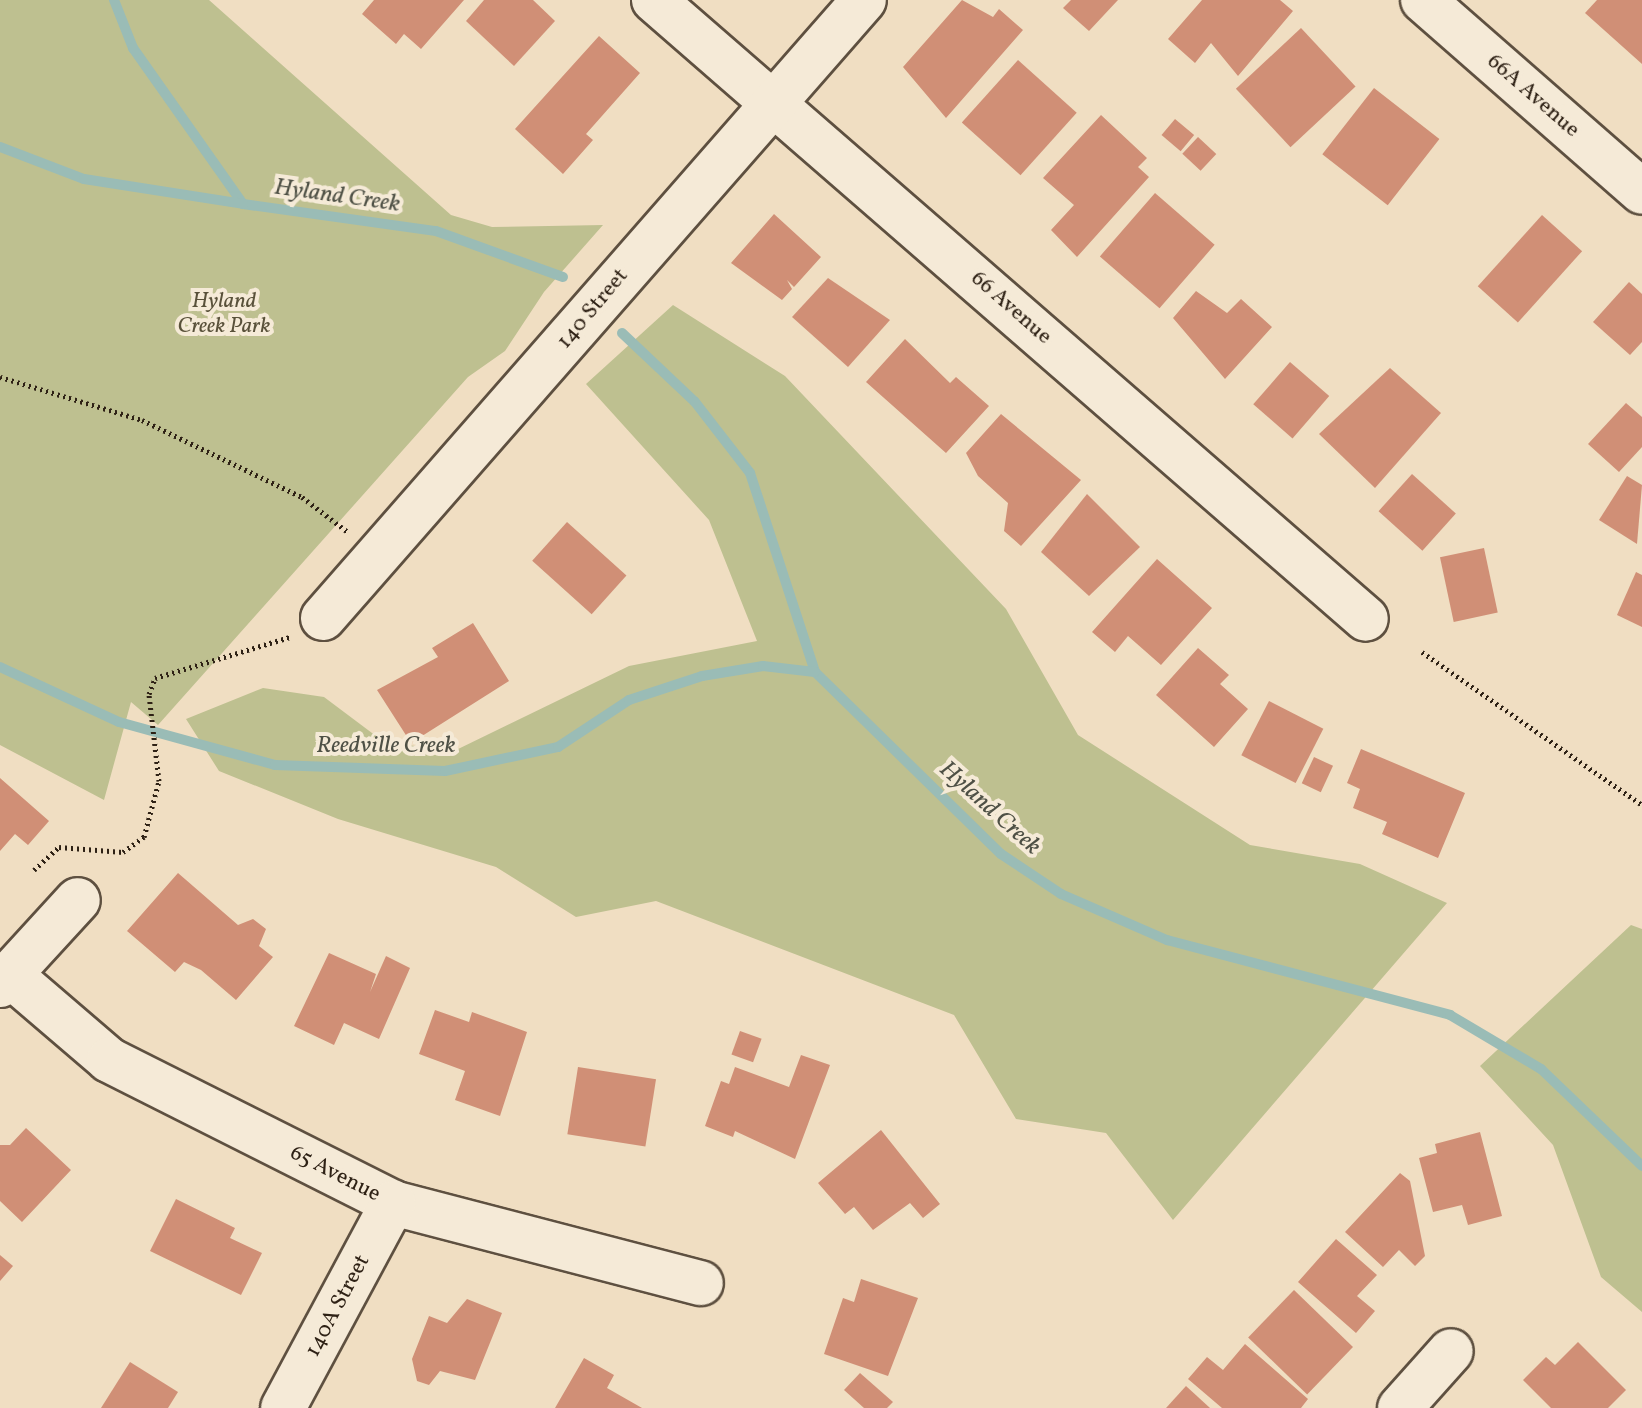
<!DOCTYPE html>
<html>
<head>
<meta charset="utf-8">
<style>
	body { margin:0 }
	#map { position:relative; width:1642px; height:1408px; overflow:hidden; background:#f0dec2; font-family:Vollkorn,serif }
	div>[style] { position:absolute }
	[style*='--x'] { left:calc(var(--x)*1px); top:calc(var(--y)*1px); width:calc(var(--w)*1px); rotate:calc(var(--a)*1deg) }
	.green>* { inset:0; background:#bec090 }
	.stream>* { height:10px; margin:-5px; padding:0 5px; transform-origin:5px; border-radius:5px; background:#9abcb6 }
	.building>* { inset:0; background:#d08f76; transform-origin:0 0 }
	.path>* { height:5px; margin-top:-2.5px; transform-origin:0; background:repeating-linear-gradient(90deg,#2e2115 0 2px,transparent 0 6px) }
	.roads { filter:drop-shadow(2px 0 #5e5040) drop-shadow(-2px 0 #5e5040) drop-shadow(0 2px #5e5040) drop-shadow(0 -2px #5e5040) }
	.minor>* { height:44px; margin:-22px; padding:0 22px; transform-origin:22px; border-radius:22px; background:#f5ead7 }
	span { translate:-50% -50%; white-space:nowrap; text-align:center; line-height:1.15; -webkit-text-stroke:8px #f5ead7; paint-order:stroke }
	.street-label { font-size:22px; color:#2e2115 }
	.park-label { font-size:22px; color:#59513a; font-style:italic }
	.water-label { font-size:24px; color:#4e5045; font-style:italic }
</style>
</head>
<body>
<div id="map">
	<div class="green">
		<div style="clip-path:polygon(0 0,209px 0,451px 215px,492px 227px,603px 225px,544px 292px,505px 351px,468px 377px,158px 725px,131px 702px,104px 800px,0 745px)"></div>
		<div style="clip-path:polygon(673px 305px,785px 376px,1006px 609px,1078px 735px,1250px 845px,1360px 864px,1447px 903px,1173px 1220px,1106px 1133px,1016px 1119px,954px 1015px,656px 901px,576px 917px,496px 867px,338px 819px,219px 771px,186px 719px,263px 688px,324px 697px,384px 742px,454px 751px,629px 666px,757px 641px,709px 520px,586px 384px)"></div>
		<div style="clip-path:polygon(1631px 925px,1642px 929px,1642px 1312px,1601px 1277px,1553px 1145px,1480px 1066px)"></div>
	</div>
	<div class="stream">
		<div style="--x:114;--y:0;--w:52;--a:68.4"></div>
		<div style="--x:133;--y:48;--w:191;--a:54.8"></div>
		<div style="--x:243;--y:204;--w:195;--a:8"></div>
		<div style="--x:436;--y:231;--w:135;--a:19.9"></div>
		<div style="--x:0;--y:147;--w:90;--a:20.9"></div>
		<div style="--x:84;--y:179;--w:161;--a:8.9"></div>
		<div style="--x:622;--y:333;--w:100;--a:43.4"></div>
		<div style="--x:695;--y:402;--w:90;--a:52.2"></div>
		<div style="--x:750;--y:473;--w:209;--a:71.9"></div>
		<div style="--x:815;--y:672;--w:260;--a:44.4"></div>
		<div style="--x:1001;--y:854;--w:72;--a:33.7"></div>
		<div style="--x:1061;--y:894;--w:116;--a:23.5"></div>
		<div style="--x:1167;--y:940;--w:293;--a:14.8"></div>
		<div style="--x:1450;--y:1015;--w:106;--a:30.7"></div>
		<div style="--x:1541;--y:1069;--w:140;--a:43.8"></div>
		<div style="--x:0;--y:667;--w:131;--a:24.8"></div>
		<div style="--x:119;--y:722;--w:162;--a:15.4"></div>
		<div style="--x:275;--y:765;--w:170;--a:2"></div>
		<div style="--x:445;--y:771;--w:116;--a:-12"></div>
		<div style="--x:558;--y:747;--w:85;--a:-33.5"></div>
		<div style="--x:629;--y:700;--w:77;--a:-18.2"></div>
		<div style="--x:702;--y:676;--w:62;--a:-9.3"></div>
		<div style="--x:763;--y:666;--w:52;--a:6.6"></div>
	</div>
	<div class="building">
		<div style="clip-path:polygon(374px 0,464px 0,421px 49px,404px 34px,396px 44px,362px 14px)"></div>
		<div style="clip-path:polygon(484px 0,533px 0,555px 21px,514px 66px,466px 21px)"></div>
		<div style="clip-path:polygon(962px 0,993px 17px,999px 9px,1023px 30px,946px 118px,903px 67px)"></div>
		<div style="clip-path:polygon(1071px 0,1118px 0,1089px 31px,1063px 8px)"></div>
		<div style="clip-path:polygon(1202px 0,1280px 0,1293px 11px,1238px 76px,1211px 43px,1195px 63px,1168px 39px)"></div>
		<div style="clip-path:polygon(1597px 0,1642px 0,1642px 64px,1585px 13px)"></div>
		<div style="left:1301px;top:28px;width:80px;height:89px;rotate:47deg"></div>
		<div style="clip-path:polygon(599px 36px,640px 73px,586px 134px,593px 140px,563px 174px,515px 129px)"></div>
		<div style="left:1018px;top:60px;width:79px;height:84px;rotate:42deg"></div>
		<div style="left:1374px;top:88px;width:83px;height:84px;rotate:38deg"></div>
		<div style="clip-path:polygon(1101px 115px,1147px 158px,1138px 167px,1149px 177px,1077px 257px,1051px 230px,1074px 205px,1043px 178px)"></div>
		<div style="left:1175px;top:119px;width:25px;height:21px;rotate:40deg"></div>
		<div style="left:1198px;top:137px;width:25px;height:23px;rotate:43deg"></div>
		<div style="left:1155px;top:193px;width:79px;height:84px;rotate:41deg"></div>
		<div style="clip-path:polygon(774px 214px,821px 257px,794px 287px,787px 280px,792px 289px,782px 300px,731px 263px)"></div>
		<div style="left:1542px;top:215px;width:54px;height:96px;rotate:42deg"></div>
		<div style="clip-path:polygon(828px 278px,890px 320px,848px 367px,792px 317px)"></div>
		<div style="clip-path:polygon(1629px 282px,1642px 294px,1642px 342px,1630px 355px,1593px 322px)"></div>
		<div style="clip-path:polygon(1196px 291px,1227px 313px,1241px 299px,1272px 327px,1225px 379px,1173px 318px)"></div>
		<div style="clip-path:polygon(905px 339px,950px 383px,956px 377px,989px 406px,946px 453px,866px 382px)"></div>
		<div style="left:1290px;top:362px;width:52px;height:56px;rotate:41deg"></div>
		<div style="clip-path:polygon(1390px 368px,1441px 413px,1375px 488px,1319px 434px)"></div>
		<div style="clip-path:polygon(1626px 403px,1642px 417px,1642px 447px,1619px 472px,1588px 444px)"></div>
		<div style="clip-path:polygon(1001px 414px,1081px 480px,1021px 546px,1004px 531px,1008px 503px,978px 476px,966px 453px)"></div>
		<div style="left:1412px;top:474px;width:59px;height:50px;rotate:42deg"></div>
		<div style="clip-path:polygon(1627px 476px,1642px 485px,1637px 544px,1599px 520px)"></div>
		<div style="clip-path:polygon(1087px 494px,1140px 547px,1089px 596px,1041px 552px)"></div>
		<div style="left:567px;top:522px;width:80px;height:52px;rotate:42deg"></div>
		<div style="left:1484px;top:548px;width:66px;height:45px;rotate:78deg"></div>
		<div style="clip-path:polygon(1157px 559px,1212px 608px,1161px 665px,1128px 636px,1115px 652px,1092px 632px)"></div>
		<div style="clip-path:polygon(1636px 572px,1642px 575px,1642px 627px,1617px 615px)"></div>
		<div style="clip-path:polygon(473px 623px,509px 681px,411px 743px,377px 690px,438px 657px,432px 648px)"></div>
		<div style="clip-path:polygon(1198px 648px,1229px 675px,1220px 684px,1248px 709px,1214px 747px,1156px 695px)"></div>
		<div style="left:1269px;top:701px;width:61px;height:61px;rotate:27deg"></div>
		<div style="clip-path:polygon(1361px 749px,1465px 793px,1438px 858px,1382px 834px,1387px 822px,1353px 808px,1360px 789px,1347px 783px)"></div>
		<div style="left:1314px;top:757px;width:21px;height:29px;rotate:25deg"></div>
		<div style="clip-path:polygon(0 778px,49px 821px,28px 845px,15px 834px,0 851px)"></div>
		<div style="clip-path:polygon(178px 873px,238px 925px,253px 919px,266px 929px,259px 946px,273px 957px,236px 1000px,201px 970px,184px 962px,175px 972px,127px 931px)"></div>
		<div style="clip-path:polygon(329px 953px,376px 974px,370px 992px,386px 956px,410px 968px,379px 1039px,344px 1023px,334px 1045px,294px 1026px)"></div>
		<div style="clip-path:polygon(435px 1010px,469px 1022px,472px 1012px,527px 1032px,500px 1116px,455px 1100px,465px 1071px,419px 1054px)"></div>
		<div style="left:740px;top:1031px;width:23px;height:25px;rotate:20deg"></div>
		<div style="clip-path:polygon(801px 1055px,830px 1065px,795px 1159px,735px 1131px,733px 1137px,705px 1126px,721px 1081px,729px 1084px,735px 1067px,789px 1087px)"></div>
		<div style="left:578px;top:1067px;width:79px;height:68px;rotate:9deg"></div>
		<div style="clip-path:polygon(26px 1128px,71px 1170px,22px 1222px,0 1201px,0 1145px,10px 1145px)"></div>
		<div style="clip-path:polygon(881px 1130px,940px 1204px,923px 1218px,910px 1203px,873px 1230px,854px 1207px,845px 1214px,818px 1183px)"></div>
		<div style="clip-path:polygon(1480px 1132px,1502px 1216px,1468px 1225px,1462px 1205px,1433px 1212px,1419px 1158px,1437px 1153px,1435px 1144px)"></div>
		<div style="clip-path:polygon(1400px 1173px,1410px 1181px,1425px 1256px,1415px 1266px,1399px 1250px,1383px 1267px,1345px 1232px)"></div>
		<div style="clip-path:polygon(176px 1199px,235px 1228px,230px 1238px,262px 1253px,241px 1295px,150px 1251px)"></div>
		<div style="clip-path:polygon(1336px 1239px,1377px 1275px,1357px 1296px,1375px 1311px,1356px 1333px,1298px 1282px)"></div>
		<div style="clip-path:polygon(0 1255px,13px 1266px,0 1281px)"></div>
		<div style="clip-path:polygon(861px 1279px,918px 1298px,888px 1376px,824px 1354px,843px 1298px,854px 1302px)"></div>
		<div style="left:1294px;top:1290px;width:82px;height:66px;rotate:44deg"></div>
		<div style="clip-path:polygon(467px 1299px,502px 1313px,475px 1380px,440px 1371px,429px 1385px,417px 1381px,412px 1359px,429px 1316px,447px 1323px)"></div>
		<div style="clip-path:polygon(1578px 1342px,1626px 1390px,1608px 1408px,1551px 1408px,1523px 1380px,1546px 1357px,1555px 1365px)"></div>
		<div style="clip-path:polygon(1245px 1344px,1308px 1399px,1301px 1408px,1222px 1408px,1188px 1379px,1207px 1357px,1223px 1370px)"></div>
		<div style="clip-path:polygon(584px 1358px,614px 1375px,607px 1388px,642px 1408px,555px 1408px)"></div>
		<div style="clip-path:polygon(130px 1362px,178px 1392px,168px 1408px,101px 1408px)"></div>
		<div style="clip-path:polygon(860px 1373px,893px 1402px,887px 1408px,864px 1408px,844px 1390px)"></div>
		<div style="clip-path:polygon(1186px 1386px,1210px 1408px,1166px 1408px)"></div>
	</div>
	<div class="path">
		<div style="--x:0;--y:377;--w:148;--a:16.8"></div>
		<div style="--x:142;--y:420;--w:178;--a:25.7"></div>
		<div style="--x:302;--y:497;--w:58;--a:37.3"></div>
		<div style="--x:1422;--y:652;--w:268;--a:34.8"></div>
		<div style="--x:34;--y:870;--w:34;--a:-43"></div>
		<div style="--x:59;--y:847;--w:64;--a:4.5"></div>
		<div style="--x:123;--y:852;--w:26;--a:-36"></div>
		<div style="--x:144;--y:837;--w:58;--a:-75"></div>
		<div style="--x:159;--y:781;--w:88;--a:-96.6"></div>
		<div style="--x:149;--y:694;--w:17;--a:-69"></div>
		<div style="--x:155;--y:678;--w:141;--a:-16.9"></div>
	</div>
	<div class="roads">
		<div class="minor">
			<div style="--x:654;--y:0;--w:943;--a:41"></div>
			<div style="--x:1423;--y:0;--w:291;--a:41.2"></div>
			<div style="--x:323;--y:618;--w:821;--a:-48.8"></div>
			<div style="--x:10;--y:975;--w:130;--a:40.6"></div>
			<div style="--x:109;--y:1060;--w:318;--a:26.7"></div>
			<div style="--x:393;--y:1203;--w:318;--a:14.6"></div>
			<div style="--x:0;--y:985;--w:115;--a:-47.5"></div>
			<div style="--x:283;--y:1408;--w:233;--a:-61.8"></div>
			<div style="--x:1400;--y:1408;--w:76;--a:-48.2"></div>
		</div>
	</div>
	<div class="street-label">
		<span style="left:1533px;top:96px;rotate:41deg">66A Avenue</span>
		<span style="left:1011px;top:308px;rotate:41deg">66 Avenue</span>
		<span style="left:593px;top:309px;rotate:-50deg">140 Street</span>
		<span style="left:335px;top:1174px;rotate:27deg">65 Avenue</span>
		<span style="left:338px;top:1306px;rotate:-62deg">140A Street</span>
	</div>
	<div class="park-label">
		<span style="left:224px;top:314px">Hyland<br>Creek Park</span>
	</div>
	<div class="water-label">
		<span style="left:337px;top:197px;rotate:8deg">Hyland Creek</span>
		<span style="left:386px;top:747px">Reedville Creek</span>
		<span style="left:989px;top:809px;rotate:42deg">Hyland Creek</span>
	</div>
</div>
</body>
</html>
